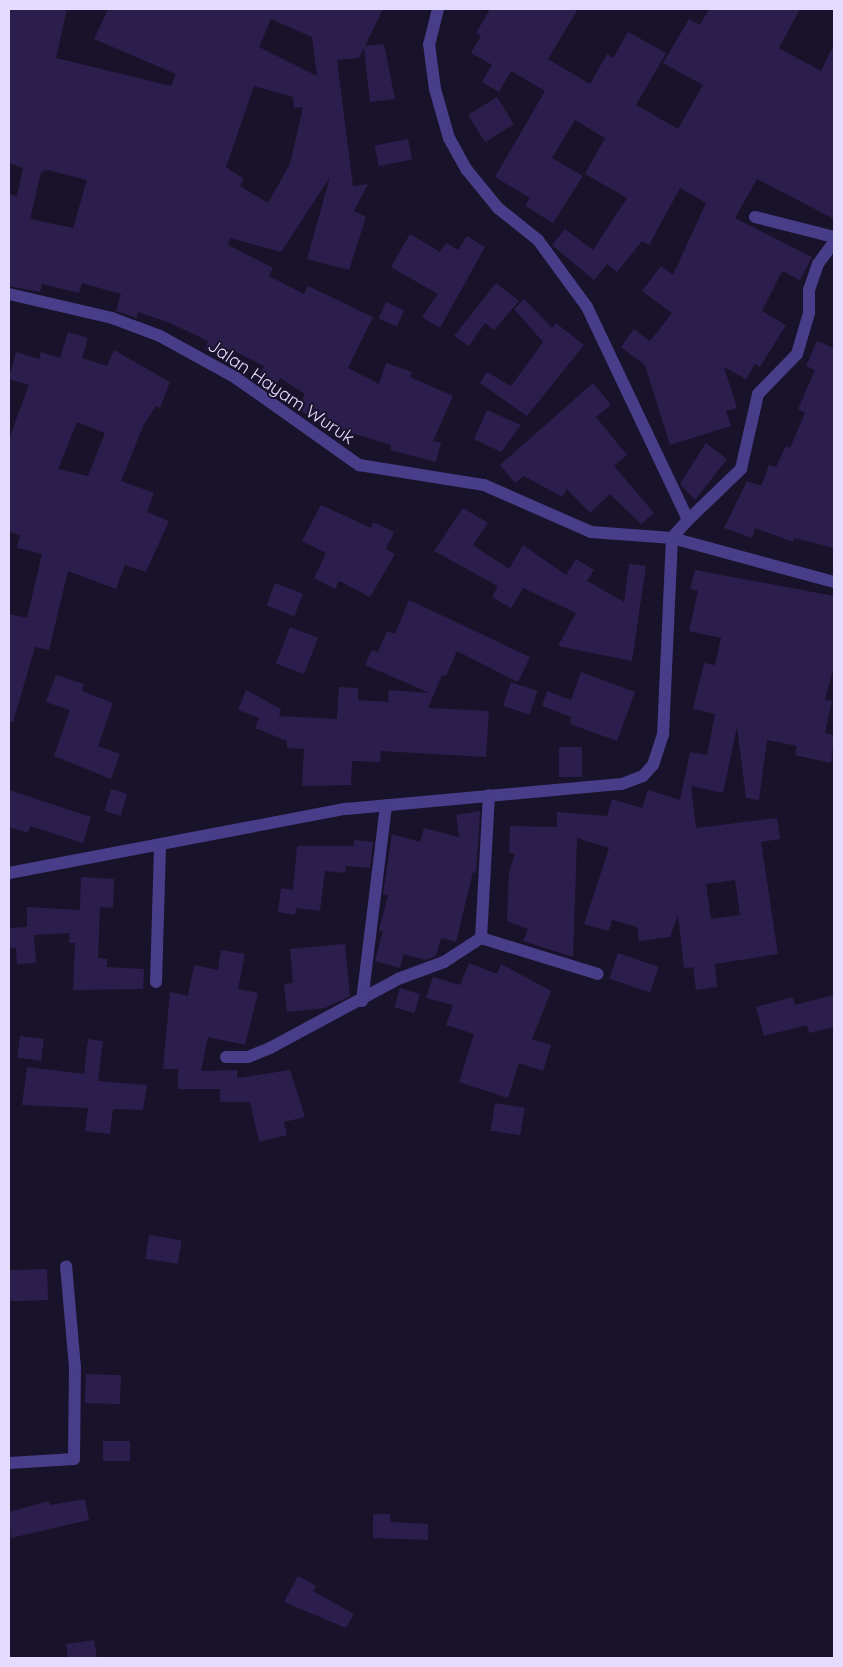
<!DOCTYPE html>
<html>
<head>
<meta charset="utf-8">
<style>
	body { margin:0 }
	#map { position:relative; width:843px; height:1667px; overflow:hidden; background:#19122b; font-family:Quicksand,sans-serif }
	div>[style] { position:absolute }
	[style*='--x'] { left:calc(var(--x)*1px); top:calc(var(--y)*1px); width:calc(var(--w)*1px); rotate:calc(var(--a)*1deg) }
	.building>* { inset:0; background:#2c1e4c; transform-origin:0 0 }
	.minor>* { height:12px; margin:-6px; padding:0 6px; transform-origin:6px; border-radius:6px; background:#483d89 }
	.tertiary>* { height:12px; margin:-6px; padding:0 6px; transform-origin:6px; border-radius:6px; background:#483d89 }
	span { translate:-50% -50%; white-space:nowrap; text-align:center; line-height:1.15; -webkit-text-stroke:4px #19122b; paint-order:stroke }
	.street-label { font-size:18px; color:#e4dcff }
	.frame { position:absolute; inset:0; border:10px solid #e4dcff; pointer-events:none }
</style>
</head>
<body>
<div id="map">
	<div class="building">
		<div style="clip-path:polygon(evenodd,9px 9px,67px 9px,56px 58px,171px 86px,176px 74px,94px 39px,108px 9px,383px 9px,365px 46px,384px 44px,395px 99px,370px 102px,364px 48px,359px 58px,337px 60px,353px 186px,368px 184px,354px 211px,366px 217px,349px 270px,307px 259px,330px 177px,281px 252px,230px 238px,228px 245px,273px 268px,269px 276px,304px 294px,308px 286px,373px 317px,348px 368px,379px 384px,386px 363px,412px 372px,410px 377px,453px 396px,433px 441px,441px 443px,436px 462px,390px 450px,391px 445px,319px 423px,298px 408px,305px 394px,280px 378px,272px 394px,256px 382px,264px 366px,232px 350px,227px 360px,205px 349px,208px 341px,170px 323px,138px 312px,136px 318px,116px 311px,121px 294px,82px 283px,79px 293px,42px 284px,40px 292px,9px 286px,9px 194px,17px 196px,23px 168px,9px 163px,9px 9px,271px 19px,312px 37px,317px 76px,259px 47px,271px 19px,9px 9px,254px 86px,293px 97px,294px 108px,303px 107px,290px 164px,268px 203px,240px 186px,244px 179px,226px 167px,254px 86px,9px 9px,48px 170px,87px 180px,73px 228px,30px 219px,41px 172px,48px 170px)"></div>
		<div style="clip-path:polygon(490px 9px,578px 9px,548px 59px,590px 84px,607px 54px,613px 58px,628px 32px,666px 53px,636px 105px,678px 129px,703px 85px,663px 63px,689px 19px,700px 25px,709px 9px,800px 9px,779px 48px,821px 71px,834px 44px,834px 219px,757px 179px,735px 218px,812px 257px,800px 280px,782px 271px,762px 311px,786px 325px,760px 367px,755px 364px,746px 379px,724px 367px,737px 408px,726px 411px,731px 426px,670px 445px,645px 365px,621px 347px,634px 329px,650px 341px,672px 313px,642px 291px,661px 266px,673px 275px,706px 203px,680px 188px,649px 245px,642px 241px,617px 272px,607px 264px,594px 280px,552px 245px,565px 229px,593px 250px,627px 198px,585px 174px,605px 138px,575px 120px,552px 158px,583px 176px,553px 223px,525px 206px,530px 198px,495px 177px,545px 91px,511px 71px,499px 92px,482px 82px,492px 65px,471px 53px,481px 36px,476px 33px)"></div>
		<div style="left:497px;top:97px;width:32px;height:34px;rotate:58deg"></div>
		<div style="left:408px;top:139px;width:21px;height:34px;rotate:79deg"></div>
		<div style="clip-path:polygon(410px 234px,440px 252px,446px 243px,458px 250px,467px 236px,485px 247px,440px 328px,422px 317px,438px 294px,391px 267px)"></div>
		<div style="clip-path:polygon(496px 283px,519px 301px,494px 330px,485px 323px,469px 346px,454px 336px)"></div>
		<div style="clip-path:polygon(524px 299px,552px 328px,556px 323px,584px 345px,527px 416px,480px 383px,487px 372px,511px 386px,543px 342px,514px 309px)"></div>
		<div style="left:386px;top:302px;width:20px;height:18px;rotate:24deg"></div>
		<div style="clip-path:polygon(evenodd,68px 332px,88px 338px,82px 358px,107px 366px,114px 350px,170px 382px,160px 408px,156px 406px,144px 424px,121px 481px,154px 493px,147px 512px,169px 521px,146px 572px,125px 565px,116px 589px,68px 571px,49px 650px,35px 647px,13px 722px,9px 722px,9px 614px,27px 618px,42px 554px,17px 548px,20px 535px,9px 532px,9px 439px,29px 385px,9px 379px,16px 352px,39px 359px,41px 352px,60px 358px,68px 332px,77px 422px,105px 433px,88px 476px,58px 469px,77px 422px)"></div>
		<div style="clip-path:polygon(817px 341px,834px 348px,834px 548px,794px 538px,793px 542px,755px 528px,752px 538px,724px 528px,747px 481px,761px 486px,769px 465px,776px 467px,786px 446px,790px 448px,805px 413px,798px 409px,815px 370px,806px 366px)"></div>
		<div style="clip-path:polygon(593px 383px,611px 405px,596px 417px,627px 455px,614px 466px,654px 513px,641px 524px,610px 494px,590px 513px,567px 489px,562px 497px,524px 476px,515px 483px,500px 465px)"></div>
		<div style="clip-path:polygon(487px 410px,521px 425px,501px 452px,474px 439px)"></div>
		<div style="clip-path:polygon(706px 443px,727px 459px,695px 500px,680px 484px)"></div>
		<div style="clip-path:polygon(321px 505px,371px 528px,373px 522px,394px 532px,386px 549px,395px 554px,370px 597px,339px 581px,335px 589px,314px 578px,326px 553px,302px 541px)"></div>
		<div style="clip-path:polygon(463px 508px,488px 523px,473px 545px,509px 569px,523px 545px,566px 575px,576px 559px,594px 570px,587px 581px,624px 602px,629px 564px,646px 566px,632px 661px,558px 646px,576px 613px,523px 588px,511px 608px,492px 597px,498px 586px,434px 551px)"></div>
		<div style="clip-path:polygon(evenodd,695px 570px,834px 596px,834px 666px,825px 700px,832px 701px,825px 733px,834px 735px,831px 763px,795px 755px,797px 746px,767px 740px,759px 800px,746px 798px,737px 727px,723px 793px,691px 786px,696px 828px,777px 818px,780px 839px,761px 842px,778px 954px,715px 964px,717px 987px,696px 990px,693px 967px,684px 968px,678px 915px,670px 937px,639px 941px,637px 927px,612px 920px,609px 931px,584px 924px,609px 848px,577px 838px,573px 957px,523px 941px,528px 929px,507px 921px,509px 872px,515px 854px,509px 853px,510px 826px,557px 827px,557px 812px,607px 816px,612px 799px,642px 808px,648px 790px,680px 800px,690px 752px,707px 755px,715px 714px,693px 709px,704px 663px,715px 665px,721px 638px,689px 631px,698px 591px,690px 589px,695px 570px,735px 880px,740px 915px,711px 919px,706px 884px,735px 880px)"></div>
		<div style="left:275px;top:583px;width:30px;height:24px;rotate:21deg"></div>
		<div style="clip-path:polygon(409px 600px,530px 657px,518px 682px,457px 651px,446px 676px,442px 675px,428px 708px,489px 711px,486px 757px,381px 751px,380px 762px,352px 761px,351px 785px,302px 786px,304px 749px,287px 748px,287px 741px,255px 728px,259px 718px,238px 710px,246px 690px,281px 709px,279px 716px,337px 719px,339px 687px,358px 688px,358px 700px,388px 702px,389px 690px,430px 693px,365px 665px,372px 650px,378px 652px,387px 631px,395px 634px)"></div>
		<div style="left:290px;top:627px;width:30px;height:39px;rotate:21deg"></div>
		<div style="clip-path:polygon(581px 672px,635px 692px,617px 741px,570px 724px,571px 717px,542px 706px,547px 691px,571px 700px)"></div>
		<div style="clip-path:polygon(56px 675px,84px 684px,82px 691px,113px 703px,98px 746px,120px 754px,111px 779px,54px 756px,70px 710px,46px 702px)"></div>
		<div style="left:511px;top:682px;width:28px;height:25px;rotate:19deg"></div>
		<div style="left:559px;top:747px;width:23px;height:30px"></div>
		<div style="left:111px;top:789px;width:17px;height:23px;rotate:17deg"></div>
		<div style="clip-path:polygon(9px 790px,91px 817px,83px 843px,30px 826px,28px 833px,9px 827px)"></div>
		<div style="clip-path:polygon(480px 811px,476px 873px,473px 872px,456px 942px,441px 938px,436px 956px,425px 960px,403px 954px,400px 968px,375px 961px,383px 931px,379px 930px,388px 895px,383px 894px,392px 834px,420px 842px,424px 828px,459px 837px,456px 815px)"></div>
		<div style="clip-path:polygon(354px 840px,373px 842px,370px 868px,346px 866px,345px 873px,325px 871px,320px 911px,296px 908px,295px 915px,278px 912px,281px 888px,293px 890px,297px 846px,354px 846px)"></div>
		<div style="clip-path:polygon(81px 877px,114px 879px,113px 908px,100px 907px,98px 958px,107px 959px,107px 967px,144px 969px,143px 989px,73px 990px,75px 943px,69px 943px,70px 933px,34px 935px,36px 963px,17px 964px,16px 948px,9px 948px,9px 928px,27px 927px,27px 907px,80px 910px)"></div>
		<div style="clip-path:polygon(345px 944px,350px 996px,325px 1008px,287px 1012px,284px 984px,293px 983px,290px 949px)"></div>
		<div style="clip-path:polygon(221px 950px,245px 954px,238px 989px,258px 993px,245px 1045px,208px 1037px,201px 1071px,237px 1070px,237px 1078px,290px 1070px,305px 1117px,284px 1122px,287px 1135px,259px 1142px,250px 1102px,220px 1102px,220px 1089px,178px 1089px,178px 1069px,163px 1069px,170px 992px,188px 996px,194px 965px,218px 970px)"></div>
		<div style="left:618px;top:953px;width:43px;height:27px;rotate:19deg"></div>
		<div style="clip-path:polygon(469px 963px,497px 974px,501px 964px,551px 991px,532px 1039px,551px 1045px,543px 1071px,519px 1063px,508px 1098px,459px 1082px,474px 1034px,446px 1025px,453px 1005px,426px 998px,433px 977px,460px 985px)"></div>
		<div style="left:400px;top:988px;width:21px;height:20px;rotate:17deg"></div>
		<div style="clip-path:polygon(834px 995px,834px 1027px,809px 1033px,807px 1025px,764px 1036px,756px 1007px,793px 997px,795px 1005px)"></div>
		<div style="left:20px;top:1036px;width:24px;height:22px;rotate:7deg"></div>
		<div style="clip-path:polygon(88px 1039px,103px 1041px,98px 1081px,147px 1085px,143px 1110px,113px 1109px,110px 1134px,85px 1131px,88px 1108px,22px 1105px,27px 1067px,84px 1074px)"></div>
		<div style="left:495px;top:1103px;width:30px;height:28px;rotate:9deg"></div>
		<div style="left:149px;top:1235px;width:33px;height:24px;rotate:9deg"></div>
		<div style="left:47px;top:1269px;width:31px;height:38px;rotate:88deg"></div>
		<div style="left:86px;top:1374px;width:35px;height:29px;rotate:2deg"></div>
		<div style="left:103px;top:1441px;width:27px;height:20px"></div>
		<div style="clip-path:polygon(85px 1499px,89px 1520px,11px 1538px,9px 1512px,49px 1501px,50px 1505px)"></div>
		<div style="clip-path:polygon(373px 1514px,390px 1514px,391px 1522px,428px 1524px,428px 1540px,373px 1538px)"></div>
		<div style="clip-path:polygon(298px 1576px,316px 1586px,313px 1591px,354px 1614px,346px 1628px,284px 1602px)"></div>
		<div style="clip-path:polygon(94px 1640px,97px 1658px,68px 1658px,66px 1644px)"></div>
	</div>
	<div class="minor">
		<div style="--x:438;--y:9;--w:36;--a:104"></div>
		<div style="--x:429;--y:44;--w:45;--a:82.4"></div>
		<div style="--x:435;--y:89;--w:51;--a:74.1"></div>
		<div style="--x:449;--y:138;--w:37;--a:61"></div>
		<div style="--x:467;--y:170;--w:49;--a:50.8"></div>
		<div style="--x:498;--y:208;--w:51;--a:38.7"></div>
		<div style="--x:538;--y:240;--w:83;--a:53.8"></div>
		<div style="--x:587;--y:307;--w:236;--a:64.6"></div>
		<div style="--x:688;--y:520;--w:24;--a:132"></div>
		<div style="--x:672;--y:538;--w:168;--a:15.2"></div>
		<div style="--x:755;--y:217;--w:81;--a:14.2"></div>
		<div style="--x:688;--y:520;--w:74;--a:-43.9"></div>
		<div style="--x:741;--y:469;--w:77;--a:-77.2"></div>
		<div style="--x:758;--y:394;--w:56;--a:-45.7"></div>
		<div style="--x:797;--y:354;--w:43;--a:-73.7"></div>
		<div style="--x:809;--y:313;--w:23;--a:-90"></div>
		<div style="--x:809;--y:290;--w:28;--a:-71"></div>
		<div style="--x:818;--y:264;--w:27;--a:-54"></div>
		<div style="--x:9;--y:873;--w:343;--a:-10.8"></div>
		<div style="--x:346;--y:809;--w:277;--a:-5.2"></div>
		<div style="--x:622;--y:784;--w:22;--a:-21"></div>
		<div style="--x:643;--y:776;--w:15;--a:-48"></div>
		<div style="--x:653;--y:765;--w:32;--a:-72"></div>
		<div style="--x:663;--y:735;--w:197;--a:-87.4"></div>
		<div style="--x:672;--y:538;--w:81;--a:-175.8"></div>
		<div style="--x:481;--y:938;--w:143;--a:-86.8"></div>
		<div style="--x:481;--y:938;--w:122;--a:17.1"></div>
		<div style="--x:156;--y:982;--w:137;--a:-88.3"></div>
		<div style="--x:362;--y:1001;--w:197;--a:-83"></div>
		<div style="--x:226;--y:1057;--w:22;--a:0"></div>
		<div style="--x:248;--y:1057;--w:24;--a:-22"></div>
		<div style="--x:270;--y:1048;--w:145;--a:-28.3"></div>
		<div style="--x:398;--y:979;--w:49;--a:-20.3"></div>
		<div style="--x:444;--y:962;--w:44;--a:-33"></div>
		<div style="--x:9;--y:1463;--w:65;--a:-3.5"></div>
		<div style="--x:74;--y:1459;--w:91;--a:-89.4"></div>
		<div style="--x:75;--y:1368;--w:102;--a:-95"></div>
	</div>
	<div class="tertiary">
		<div style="--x:9;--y:294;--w:106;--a:13.1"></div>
		<div style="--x:112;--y:318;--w:51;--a:20.6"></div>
		<div style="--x:160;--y:336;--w:87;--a:28.9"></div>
		<div style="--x:236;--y:378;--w:151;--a:35.3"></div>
		<div style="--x:359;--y:465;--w:127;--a:9.1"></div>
		<div style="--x:484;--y:485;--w:117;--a:23.7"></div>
	</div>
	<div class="street-label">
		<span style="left:281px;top:392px;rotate:34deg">Jalan Hayam Wuruk</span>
	</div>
	<div class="frame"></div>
</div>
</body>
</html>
